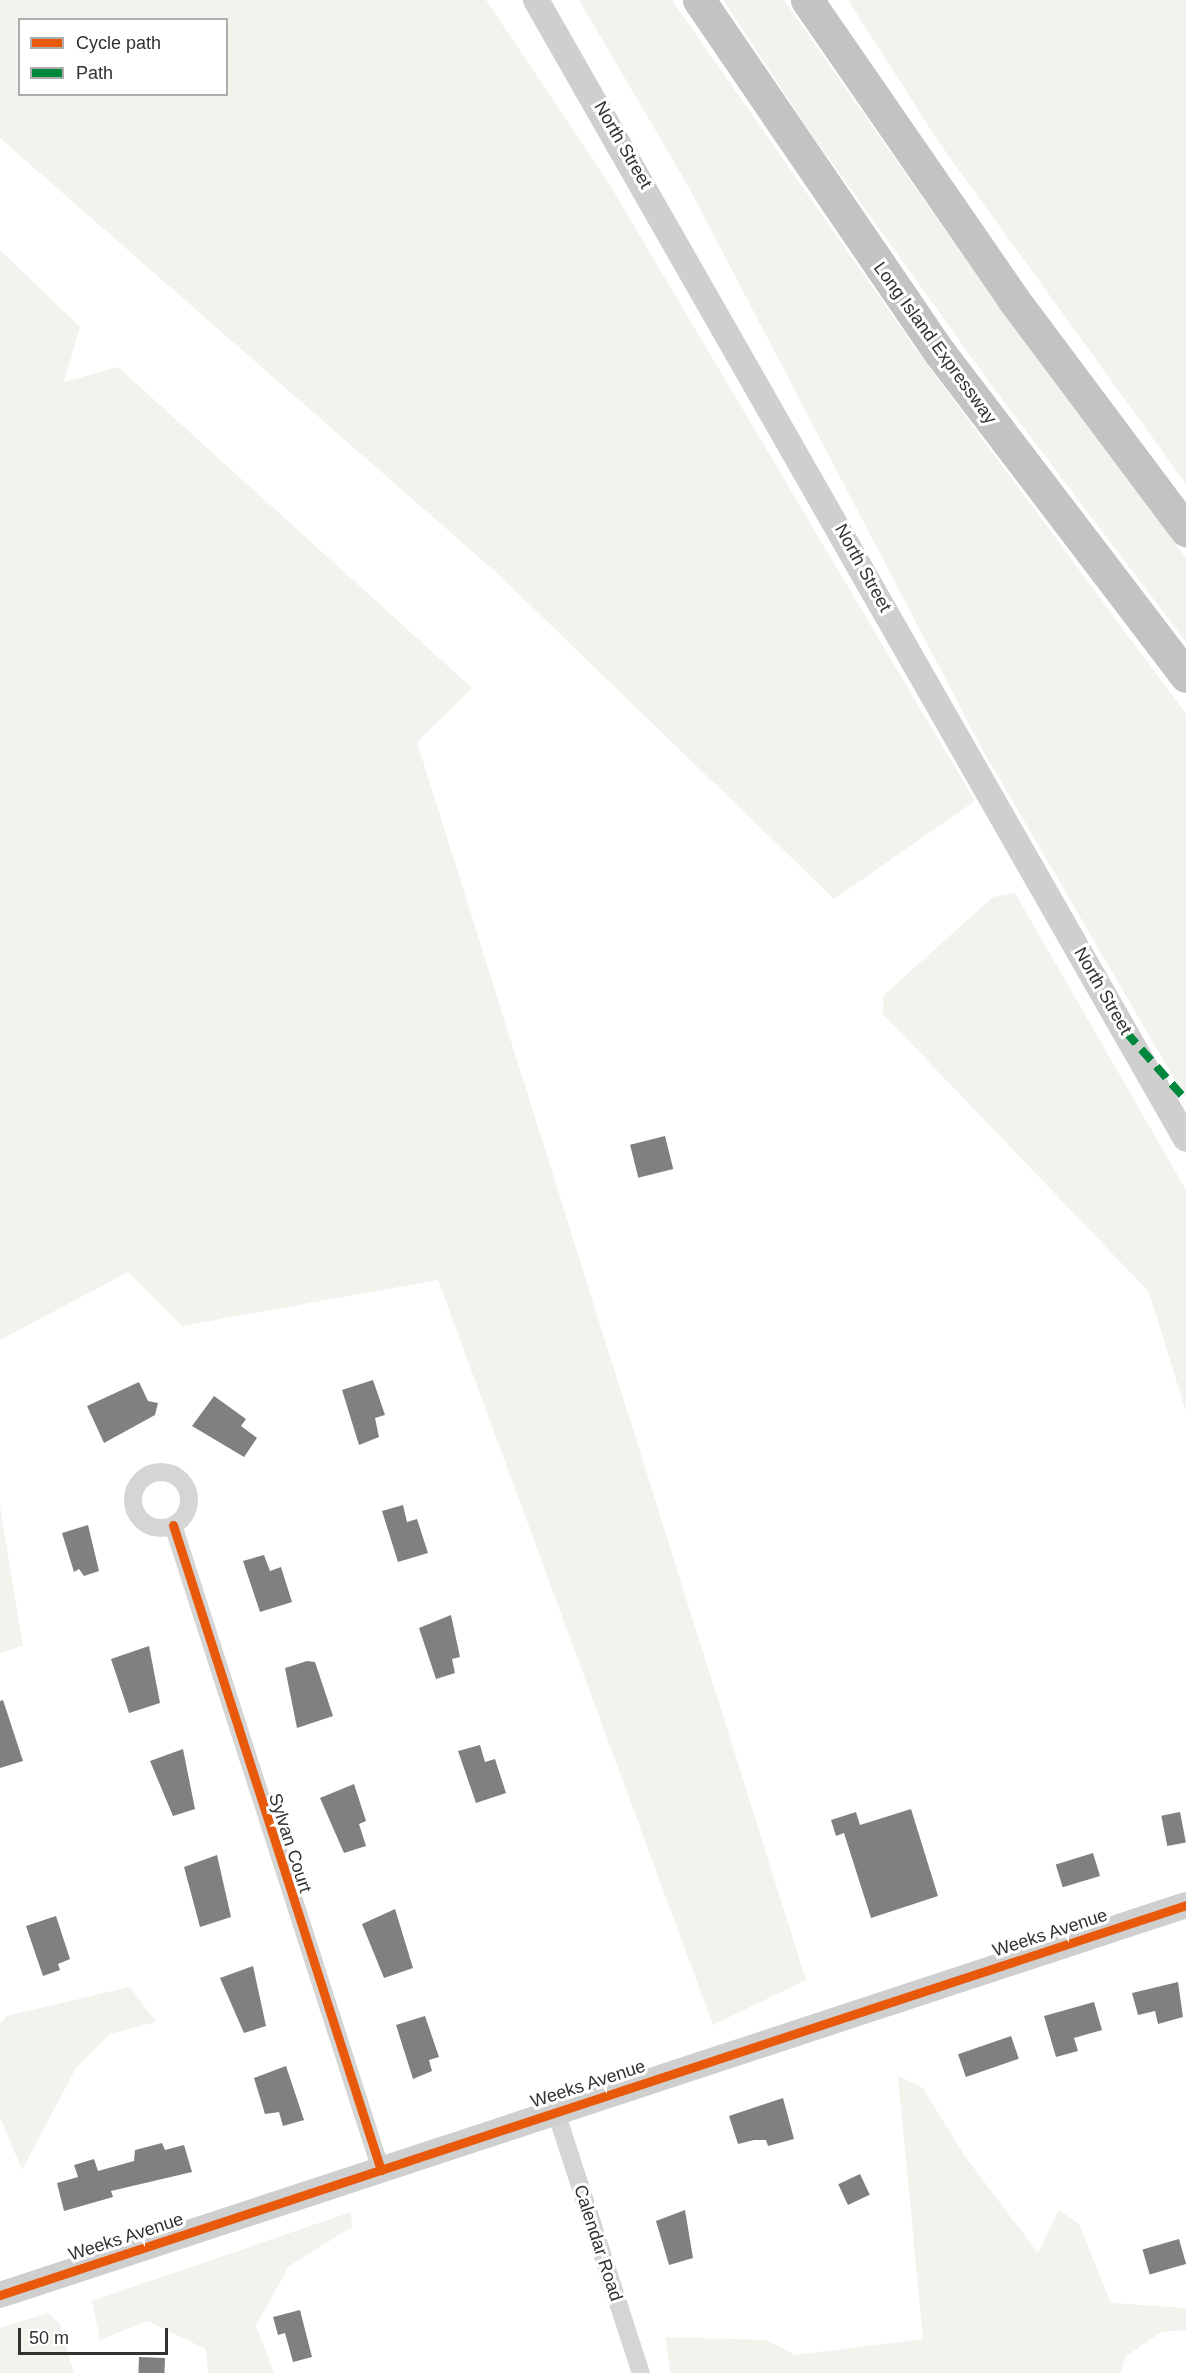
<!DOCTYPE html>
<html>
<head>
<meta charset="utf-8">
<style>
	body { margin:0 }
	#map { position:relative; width:1186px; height:2373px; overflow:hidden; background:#fff; font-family:Helvetica,sans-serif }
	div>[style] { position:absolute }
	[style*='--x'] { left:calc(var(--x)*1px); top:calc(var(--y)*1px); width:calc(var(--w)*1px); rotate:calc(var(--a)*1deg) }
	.green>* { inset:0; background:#f1f3ed }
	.building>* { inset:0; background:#808080; transform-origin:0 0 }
	.street>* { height:18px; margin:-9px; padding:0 9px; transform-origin:9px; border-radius:9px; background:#d5d5d5 }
	.street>.ring { margin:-9px; padding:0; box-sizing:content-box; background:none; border:18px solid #d5d5d5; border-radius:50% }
	.secondary>* { height:26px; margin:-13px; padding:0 13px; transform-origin:13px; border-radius:13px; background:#cfcfcf }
	.highway>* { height:33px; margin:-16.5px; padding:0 16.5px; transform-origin:16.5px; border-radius:16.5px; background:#c3c3c3 }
	.quiet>* { height:8px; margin-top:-4px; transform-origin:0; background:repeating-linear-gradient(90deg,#00873e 0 15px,transparent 0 23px) }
	.cycleway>* { height:9px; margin:-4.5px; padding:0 4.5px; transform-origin:4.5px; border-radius:4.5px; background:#e8590c }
	span { translate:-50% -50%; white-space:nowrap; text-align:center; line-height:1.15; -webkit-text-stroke:6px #fff; paint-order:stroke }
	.street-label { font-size:18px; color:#313131 }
	.legend { position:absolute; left:18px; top:18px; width:210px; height:78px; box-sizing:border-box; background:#fff; border:2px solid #adadad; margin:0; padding:8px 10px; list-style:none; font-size:18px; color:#313131 }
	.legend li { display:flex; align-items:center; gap:12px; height:30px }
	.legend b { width:30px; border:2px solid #adadad }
	.scale { position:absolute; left:18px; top:2328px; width:150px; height:27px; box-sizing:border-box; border:3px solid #313131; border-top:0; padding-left:8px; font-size:18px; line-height:21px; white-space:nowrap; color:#313131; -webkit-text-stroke:4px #fff; paint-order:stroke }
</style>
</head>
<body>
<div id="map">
	<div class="green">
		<div style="clip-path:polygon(evenodd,0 0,486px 0,608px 182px,975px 801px,834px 899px,498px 574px,0 138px,0 0,20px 20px,226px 20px,226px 94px,20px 94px,20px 20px)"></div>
		<div style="clip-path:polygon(579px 0,672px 0,915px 348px,1186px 714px,1186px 1099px,981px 747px,687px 184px)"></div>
		<div style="clip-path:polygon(723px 0,784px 0,1000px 309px,1186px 558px,1186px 642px,989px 382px,812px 135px)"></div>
		<div style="clip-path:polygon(848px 0,1186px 0,1186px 484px,938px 141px)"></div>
		<div style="clip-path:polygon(0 250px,80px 327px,64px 382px,118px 367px,472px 688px,417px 742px,806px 1980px,713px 2025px,438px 1280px,182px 1326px,128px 1272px,0 1340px)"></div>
		<div style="clip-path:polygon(1015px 893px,1186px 1190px,1186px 1412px,1149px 1292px,883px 1014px,884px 995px,993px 897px)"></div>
		<div style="clip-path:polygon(0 1506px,23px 1646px,0 1653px)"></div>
		<div style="clip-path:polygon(130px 1987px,156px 2022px,110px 2034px,76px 2068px,22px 2170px,0 2117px,0 2024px,6px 2016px)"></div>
		<div style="clip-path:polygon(898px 2076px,923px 2088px,964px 2155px,1038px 2253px,1059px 2210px,1079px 2224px,1111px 2303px,1186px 2308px,1186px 2330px,1161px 2332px,1125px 2357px,1121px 2373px,670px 2373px,666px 2337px,766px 2340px,796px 2355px,923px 2339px)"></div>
		<div style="clip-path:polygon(351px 2212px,352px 2227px,289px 2266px,256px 2325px,274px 2373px,208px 2373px,206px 2349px,147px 2321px,100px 2340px,92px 2301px)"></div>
		<div style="clip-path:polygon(48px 2313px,60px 2324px,74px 2373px,0 2373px,0 2328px)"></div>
	</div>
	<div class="building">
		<div style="left:665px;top:1136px;width:34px;height:36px;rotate:76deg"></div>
		<div style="clip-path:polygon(373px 1380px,385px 1415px,375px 1418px,379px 1437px,359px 1445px,342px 1390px)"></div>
		<div style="clip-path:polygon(139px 1382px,148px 1401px,158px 1403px,155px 1415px,104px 1443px,87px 1406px)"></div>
		<div style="clip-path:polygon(214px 1396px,246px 1419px,241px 1426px,257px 1438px,244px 1457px,192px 1426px)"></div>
		<div style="clip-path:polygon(403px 1505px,407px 1522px,417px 1519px,428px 1553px,398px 1562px,382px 1511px)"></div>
		<div style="clip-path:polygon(88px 1525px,99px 1571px,84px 1576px,79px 1569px,74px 1572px,62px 1533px)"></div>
		<div style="clip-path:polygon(264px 1555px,270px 1571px,281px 1567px,292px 1602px,260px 1612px,243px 1561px)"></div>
		<div style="clip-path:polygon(451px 1615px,460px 1657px,452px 1659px,455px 1673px,436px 1679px,419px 1628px)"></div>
		<div style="clip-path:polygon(149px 1646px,160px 1703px,129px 1713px,111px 1659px)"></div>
		<div style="clip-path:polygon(307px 1661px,315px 1662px,333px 1716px,297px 1728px,285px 1668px)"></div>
		<div style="clip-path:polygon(3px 1700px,23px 1761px,0 1768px,0 1701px)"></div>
		<div style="clip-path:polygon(480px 1745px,485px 1762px,495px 1759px,506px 1793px,476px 1803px,458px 1751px)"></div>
		<div style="clip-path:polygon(183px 1749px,195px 1809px,173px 1816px,150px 1761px)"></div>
		<div style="clip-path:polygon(354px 1784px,366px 1821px,359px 1824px,366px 1846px,344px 1853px,320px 1798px)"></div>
		<div style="clip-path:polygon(911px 1809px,938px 1896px,871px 1918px,844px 1833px,836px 1836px,831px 1820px,856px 1812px,860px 1825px)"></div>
		<div style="left:1180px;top:1812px;width:31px;height:19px;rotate:79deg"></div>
		<div style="left:1093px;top:1853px;width:24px;height:39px;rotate:73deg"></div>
		<div style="clip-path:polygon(217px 1855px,231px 1917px,200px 1927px,184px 1867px)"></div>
		<div style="clip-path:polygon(395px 1909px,413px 1968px,384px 1978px,362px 1924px)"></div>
		<div style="clip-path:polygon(56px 1916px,70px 1959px,58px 1964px,60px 1970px,43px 1976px,26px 1926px)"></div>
		<div style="clip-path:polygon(253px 1966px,266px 2026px,244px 2033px,220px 1978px)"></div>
		<div style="clip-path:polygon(1178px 1982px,1183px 2017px,1158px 2024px,1155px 2011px,1138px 2015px,1132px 1993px)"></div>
		<div style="clip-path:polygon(1094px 2002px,1102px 2030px,1074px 2038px,1078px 2051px,1056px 2057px,1044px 2016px)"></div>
		<div style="clip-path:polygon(425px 2016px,439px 2057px,429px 2060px,432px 2071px,413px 2079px,396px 2025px)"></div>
		<div style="left:1011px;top:2036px;width:24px;height:56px;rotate:71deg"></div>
		<div style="clip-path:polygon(286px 2066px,304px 2120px,283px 2126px,279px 2112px,265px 2114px,254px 2078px)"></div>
		<div style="clip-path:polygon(783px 2098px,794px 2139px,768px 2146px,766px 2140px,754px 2140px,738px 2144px,729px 2116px)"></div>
		<div style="clip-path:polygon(162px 2143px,165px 2150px,184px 2145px,192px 2172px,111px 2191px,113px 2197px,64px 2211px,57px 2183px,78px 2177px,74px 2165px,94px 2159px,98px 2171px,134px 2161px,135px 2150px)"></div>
		<div style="left:860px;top:2174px;width:23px;height:24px;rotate:65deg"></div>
		<div style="clip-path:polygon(685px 2210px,693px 2258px,669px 2265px,656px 2221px)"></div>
		<div style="left:1179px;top:2239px;width:26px;height:38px;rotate:74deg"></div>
		<div style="clip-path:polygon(300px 2310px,312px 2357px,293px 2362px,285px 2333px,278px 2335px,273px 2317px)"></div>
		<div style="left:139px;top:2357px;width:26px;height:16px;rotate:2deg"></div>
	</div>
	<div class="street">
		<div class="ring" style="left:133px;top:1472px;width:38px;height:38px"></div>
		<div style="--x:173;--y:1525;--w:678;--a:72.13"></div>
		<div style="--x:556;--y:2112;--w:274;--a:72"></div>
	</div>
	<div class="secondary">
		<div style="--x:536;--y:0;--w:1311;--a:60.29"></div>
		<div style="--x:0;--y:2295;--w:1248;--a:-18.2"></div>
	</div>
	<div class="highway">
		<div style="--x:699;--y:0;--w:427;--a:55.7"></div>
		<div style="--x:940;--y:353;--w:406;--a:52.7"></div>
		<div style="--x:807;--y:0;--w:363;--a:55.4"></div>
		<div style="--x:1013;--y:299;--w:289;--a:53.2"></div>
	</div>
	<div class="quiet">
		<div style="--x:1126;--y:1032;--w:91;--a:48.6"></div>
	</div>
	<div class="cycleway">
		<div style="--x:173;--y:1525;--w:678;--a:72.13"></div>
		<div style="--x:0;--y:2295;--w:1248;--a:-18.2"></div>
	</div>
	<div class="street-label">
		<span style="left:623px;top:145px;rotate:60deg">North Street</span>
		<span style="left:935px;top:343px;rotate:54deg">Long Island Expressway</span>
		<span style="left:863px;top:568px;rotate:61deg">North Street</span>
		<span style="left:1103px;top:991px;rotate:60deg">North Street</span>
		<span style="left:290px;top:1843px;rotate:72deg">Sylvan Court</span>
		<span style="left:1050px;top:1933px;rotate:-18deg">Weeks Avenue</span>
		<span style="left:588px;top:2084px;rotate:-18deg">Weeks Avenue</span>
		<span style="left:126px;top:2237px;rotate:-18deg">Weeks Avenue</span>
		<span style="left:598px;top:2243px;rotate:72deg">Calendar Road</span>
	</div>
	<ul class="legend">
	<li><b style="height:8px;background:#e8590c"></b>Cycle path</li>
	<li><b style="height:8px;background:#00873e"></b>Path</li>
	</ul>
	<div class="scale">50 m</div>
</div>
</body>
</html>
